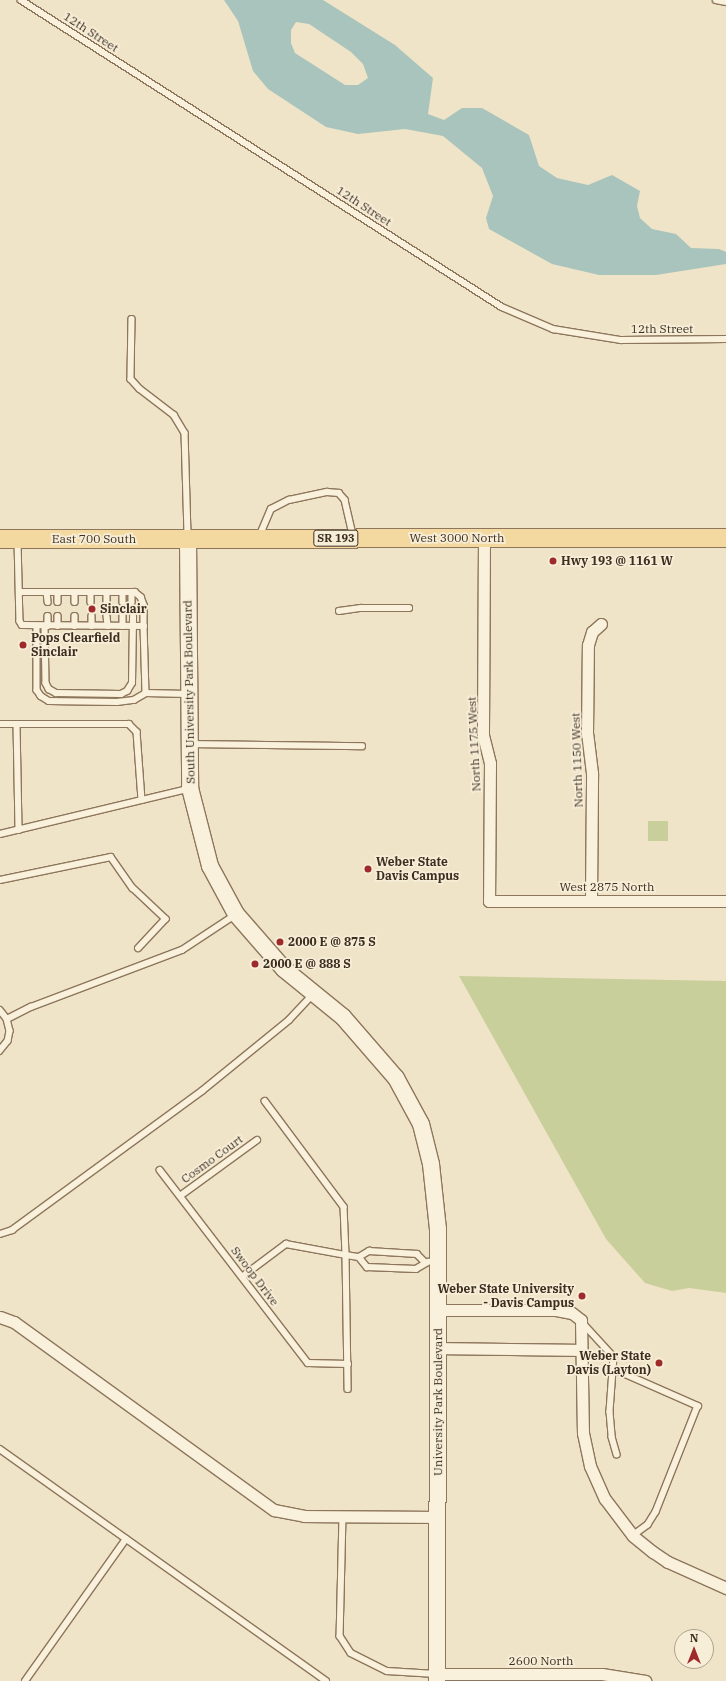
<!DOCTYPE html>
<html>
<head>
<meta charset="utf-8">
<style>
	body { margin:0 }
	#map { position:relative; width:726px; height:1681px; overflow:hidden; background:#f0e4c8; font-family:"IBM Plex Serif",serif }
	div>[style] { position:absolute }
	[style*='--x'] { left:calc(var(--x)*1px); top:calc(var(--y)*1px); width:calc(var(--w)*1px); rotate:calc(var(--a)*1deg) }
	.green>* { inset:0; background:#c9cf9b; transform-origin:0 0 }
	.water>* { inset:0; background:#a9c4bc }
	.roads { filter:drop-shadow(1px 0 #8d765c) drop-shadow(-1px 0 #8d765c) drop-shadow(0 1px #8d765c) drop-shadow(0 -1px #8d765c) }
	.lane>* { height:5.5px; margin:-2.75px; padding:0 2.75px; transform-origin:2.75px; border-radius:2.75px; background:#faf1dc }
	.street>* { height:11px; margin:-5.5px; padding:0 5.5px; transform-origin:5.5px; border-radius:5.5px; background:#faf1dc }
	.secondary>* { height:16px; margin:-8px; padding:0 8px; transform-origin:8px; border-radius:8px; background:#faf1dc }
	.primary>* { height:18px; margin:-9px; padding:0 9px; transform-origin:9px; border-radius:9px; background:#f3d9a0 }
	.dots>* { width:11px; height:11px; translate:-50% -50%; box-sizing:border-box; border:2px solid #f7eed8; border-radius:50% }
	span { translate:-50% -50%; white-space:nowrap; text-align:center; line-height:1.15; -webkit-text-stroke:3.5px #f7eed8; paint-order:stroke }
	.shield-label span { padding:1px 3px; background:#f7eed8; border:1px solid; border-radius:3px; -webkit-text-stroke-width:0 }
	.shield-label { font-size:11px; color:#3d2e20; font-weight:700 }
	.street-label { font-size:12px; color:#3d2e20 }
	.poi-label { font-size:12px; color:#3d2e20; font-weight:700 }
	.left { translate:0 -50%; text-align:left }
	.right { translate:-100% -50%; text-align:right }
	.north { position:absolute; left:674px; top:1629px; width:40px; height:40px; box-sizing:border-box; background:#f7eed8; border:1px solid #ada18e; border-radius:50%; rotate:0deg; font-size:11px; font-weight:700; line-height:16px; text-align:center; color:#3d2e20 }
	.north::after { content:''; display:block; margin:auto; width:14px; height:18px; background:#9e2a2b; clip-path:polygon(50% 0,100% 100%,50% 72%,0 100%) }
</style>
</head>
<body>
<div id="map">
	<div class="green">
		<div style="left:648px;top:821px;width:20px;height:20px"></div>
		<div style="clip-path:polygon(459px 976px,726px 981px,726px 1293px,689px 1288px,672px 1291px,645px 1283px,606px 1239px)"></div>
	</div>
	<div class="water">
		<div style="clip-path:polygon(evenodd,224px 0,323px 0,395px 45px,433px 78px,428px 114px,444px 120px,462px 108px,482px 108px,529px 135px,539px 166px,557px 178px,588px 185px,612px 175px,640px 191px,637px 206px,640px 218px,652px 229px,676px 234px,691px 248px,719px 249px,726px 252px,726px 264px,656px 275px,599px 275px,552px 264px,489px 229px,486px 218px,493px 196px,482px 168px,443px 136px,405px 129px,358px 134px,326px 127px,268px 89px,253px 71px,238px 21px,224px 0,296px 22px,309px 24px,351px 52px,363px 64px,368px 78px,358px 85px,345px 85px,295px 53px,291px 43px,291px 30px,296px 22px)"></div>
	</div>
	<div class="roads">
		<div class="lane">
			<div style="--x:21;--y:0;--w:571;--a:32.55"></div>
			<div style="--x:502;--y:307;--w:56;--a:23.3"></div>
			<div style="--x:553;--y:329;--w:69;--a:9.2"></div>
			<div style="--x:621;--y:340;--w:105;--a:-0.5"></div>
			<div style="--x:716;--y:0;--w:10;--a:11"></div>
			<div style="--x:132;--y:319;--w:60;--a:91"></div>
			<div style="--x:131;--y:379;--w:13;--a:48"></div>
			<div style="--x:140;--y:389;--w:43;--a:37.4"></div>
			<div style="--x:174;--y:415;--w:21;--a:59"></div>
			<div style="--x:185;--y:433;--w:104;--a:88.3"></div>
			<div style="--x:259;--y:537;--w:30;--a:-67"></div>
			<div style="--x:271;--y:509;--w:20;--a:-27"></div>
			<div style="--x:289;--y:500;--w:39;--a:-12"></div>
			<div style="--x:327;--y:492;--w:12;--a:5"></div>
			<div style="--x:339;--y:493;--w:9;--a:49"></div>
			<div style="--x:345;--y:500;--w:37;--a:77"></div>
			<div style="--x:18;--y:541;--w:80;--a:88.6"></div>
			<div style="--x:20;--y:621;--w:4;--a:63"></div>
			<div style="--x:22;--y:625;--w:122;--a:0.5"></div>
			<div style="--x:144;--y:626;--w:67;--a:88.3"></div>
			<div style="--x:146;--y:693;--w:41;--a:1.4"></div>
			<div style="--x:19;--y:592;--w:116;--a:0"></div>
			<div style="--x:135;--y:592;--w:8;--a:40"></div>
			<div style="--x:141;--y:597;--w:9;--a:69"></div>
			<div style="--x:144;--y:605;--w:21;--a:90"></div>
			<div style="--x:47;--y:592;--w:10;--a:84"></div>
			<div style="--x:58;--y:592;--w:10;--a:90"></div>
			<div style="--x:75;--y:592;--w:10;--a:90"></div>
			<div style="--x:91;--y:592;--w:10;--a:90"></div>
			<div style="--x:107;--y:592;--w:10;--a:90"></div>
			<div style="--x:123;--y:592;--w:10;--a:90"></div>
			<div style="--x:132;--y:592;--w:10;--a:90"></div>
			<div style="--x:339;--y:611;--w:22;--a:-8"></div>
			<div style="--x:361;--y:608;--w:48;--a:0"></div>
			<div style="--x:48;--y:616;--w:10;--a:90"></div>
			<div style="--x:58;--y:616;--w:10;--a:90"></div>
			<div style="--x:75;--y:616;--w:10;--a:90"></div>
			<div style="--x:92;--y:616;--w:10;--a:90"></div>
			<div style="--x:107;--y:616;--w:10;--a:84"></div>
			<div style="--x:123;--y:616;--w:10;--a:90"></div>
			<div style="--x:37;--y:626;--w:64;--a:90"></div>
			<div style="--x:37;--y:690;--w:7;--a:56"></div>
			<div style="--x:41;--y:696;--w:9;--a:32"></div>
			<div style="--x:49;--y:701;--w:68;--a:0.8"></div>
			<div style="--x:117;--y:702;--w:17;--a:-7"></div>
			<div style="--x:134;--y:700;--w:14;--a:-30"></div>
			<div style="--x:45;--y:626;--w:57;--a:89"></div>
			<div style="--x:46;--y:683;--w:7;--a:63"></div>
			<div style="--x:49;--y:689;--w:8;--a:30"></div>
			<div style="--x:56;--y:693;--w:65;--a:0.9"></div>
			<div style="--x:121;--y:694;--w:7;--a:-27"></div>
			<div style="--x:127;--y:691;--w:9;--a:-58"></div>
			<div style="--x:132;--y:683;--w:66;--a:-89.1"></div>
			<div style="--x:0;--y:724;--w:129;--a:0"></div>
			<div style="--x:129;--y:724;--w:11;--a:45"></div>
			<div style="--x:137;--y:732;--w:68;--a:85.8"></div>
			<div style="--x:17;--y:724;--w:106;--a:88.9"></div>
			<div style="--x:190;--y:744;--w:172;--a:0.7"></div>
			<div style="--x:0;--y:834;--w:193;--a:-13.5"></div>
			<div style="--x:0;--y:880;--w:113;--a:-11.7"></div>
			<div style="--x:111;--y:857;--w:38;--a:55"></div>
			<div style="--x:133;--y:888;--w:45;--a:43.2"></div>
			<div style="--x:166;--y:919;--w:40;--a:133"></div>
			<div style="--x:0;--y:1010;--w:11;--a:52"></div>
			<div style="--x:7;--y:1019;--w:12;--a:76"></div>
			<div style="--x:10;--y:1031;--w:10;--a:101"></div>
			<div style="--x:8;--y:1041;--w:13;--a:129"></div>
			<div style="--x:7;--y:1019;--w:27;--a:-27"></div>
			<div style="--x:31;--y:1007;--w:161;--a:-20.7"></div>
			<div style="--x:182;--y:950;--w:64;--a:-33.4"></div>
			<div style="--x:265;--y:1101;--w:132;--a:53.3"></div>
			<div style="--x:344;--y:1207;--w:48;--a:87.6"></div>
			<div style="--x:346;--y:1255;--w:13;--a:9"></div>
			<div style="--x:359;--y:1257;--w:12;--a:-31"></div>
			<div style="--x:369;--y:1251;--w:48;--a:3.6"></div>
			<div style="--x:417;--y:1254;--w:11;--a:45"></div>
			<div style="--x:160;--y:1170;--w:243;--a:52.5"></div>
			<div style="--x:308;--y:1363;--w:40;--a:1.4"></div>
			<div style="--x:180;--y:1196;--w:95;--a:-36"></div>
			<div style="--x:0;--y:1234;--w:13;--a:-18"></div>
			<div style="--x:12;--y:1230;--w:235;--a:-36.2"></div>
			<div style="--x:202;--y:1091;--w:112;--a:-39.2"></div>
			<div style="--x:289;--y:1020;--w:35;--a:-47"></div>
			<div style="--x:359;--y:1257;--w:13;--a:51"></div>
			<div style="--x:367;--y:1267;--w:49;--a:2.3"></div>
			<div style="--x:416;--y:1269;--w:14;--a:-30"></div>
			<div style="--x:242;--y:1277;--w:55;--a:-36.9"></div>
			<div style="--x:286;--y:1244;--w:61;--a:10.4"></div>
			<div style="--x:346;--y:1255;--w:134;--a:89.1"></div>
			<div style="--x:582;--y:1322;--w:47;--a:47.6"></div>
			<div style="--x:614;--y:1357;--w:55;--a:94.2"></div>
			<div style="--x:610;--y:1412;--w:25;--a:85"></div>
			<div style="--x:612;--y:1437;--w:18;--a:74"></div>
			<div style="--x:614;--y:1369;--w:92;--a:23.8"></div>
			<div style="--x:698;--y:1406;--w:114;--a:111.6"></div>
			<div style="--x:656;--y:1512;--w:15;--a:122"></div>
			<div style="--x:648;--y:1525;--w:19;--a:144"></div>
			<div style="--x:0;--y:1449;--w:400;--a:35.4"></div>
			<div style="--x:343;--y:1516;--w:120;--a:91.4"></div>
			<div style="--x:340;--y:1636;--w:20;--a:57"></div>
			<div style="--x:351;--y:1653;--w:40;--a:26.6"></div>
			<div style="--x:387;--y:1671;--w:49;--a:3.5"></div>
			<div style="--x:25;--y:1681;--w:174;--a:-54.6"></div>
		</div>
		<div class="street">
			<div style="--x:484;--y:538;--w:197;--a:90.3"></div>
			<div style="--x:483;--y:735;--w:29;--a:76"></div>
			<div style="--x:490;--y:763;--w:138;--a:90.4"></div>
			<div style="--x:489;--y:901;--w:237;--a:0"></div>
			<div style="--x:591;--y:899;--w:126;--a:-89.5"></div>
			<div style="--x:592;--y:773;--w:39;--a:-97"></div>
			<div style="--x:587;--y:734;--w:89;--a:-89.4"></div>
			<div style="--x:588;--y:645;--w:14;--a:-73"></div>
			<div style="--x:592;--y:632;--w:12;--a:-42"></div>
			<div style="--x:438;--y:1310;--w:118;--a:0"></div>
			<div style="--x:556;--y:1310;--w:16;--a:11"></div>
			<div style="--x:572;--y:1313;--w:11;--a:38"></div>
			<div style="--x:581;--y:1320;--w:113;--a:89"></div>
			<div style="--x:583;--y:1433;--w:34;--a:78"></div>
			<div style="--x:590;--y:1466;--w:36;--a:66"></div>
			<div style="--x:605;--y:1499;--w:46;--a:52.9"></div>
			<div style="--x:633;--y:1536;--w:26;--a:39"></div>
			<div style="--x:653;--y:1552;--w:18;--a:34"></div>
			<div style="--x:668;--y:1562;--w:64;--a:24.1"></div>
			<div style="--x:0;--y:1317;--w:15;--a:20"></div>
			<div style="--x:14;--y:1322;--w:321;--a:35.9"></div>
			<div style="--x:274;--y:1510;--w:31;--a:11"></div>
			<div style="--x:304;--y:1516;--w:133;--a:0.4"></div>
			<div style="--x:438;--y:1348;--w:143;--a:0.8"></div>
			<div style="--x:437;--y:1674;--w:165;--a:0"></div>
			<div style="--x:602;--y:1674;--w:44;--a:9.2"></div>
		</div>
		<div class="secondary">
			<div style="--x:188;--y:539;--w:249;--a:89.5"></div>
			<div style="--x:190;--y:788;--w:81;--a:75.6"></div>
			<div style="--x:210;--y:866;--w:55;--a:61.6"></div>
			<div style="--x:236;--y:914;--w:73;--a:48.9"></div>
			<div style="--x:284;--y:969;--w:76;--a:39.1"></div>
			<div style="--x:343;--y:1017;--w:81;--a:49"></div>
			<div style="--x:396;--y:1078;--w:52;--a:61.5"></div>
			<div style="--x:421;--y:1124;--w:41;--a:76"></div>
			<div style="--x:431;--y:1164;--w:65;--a:83.9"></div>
			<div style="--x:438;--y:1229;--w:452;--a:90.1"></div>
		</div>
		<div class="primary">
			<div style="--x:0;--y:539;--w:726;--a:-0.08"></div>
		</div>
	</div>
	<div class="dots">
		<div style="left:553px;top:561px;background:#9e2a2b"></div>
		<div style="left:92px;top:609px;background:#9e2a2b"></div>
		<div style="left:23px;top:645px;background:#9e2a2b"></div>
		<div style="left:368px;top:869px;background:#9e2a2b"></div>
		<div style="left:280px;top:942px;background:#9e2a2b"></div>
		<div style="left:255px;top:964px;background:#9e2a2b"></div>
		<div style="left:582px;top:1296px;background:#9e2a2b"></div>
		<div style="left:659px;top:1363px;background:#9e2a2b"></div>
	</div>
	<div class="shield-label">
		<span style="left:336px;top:538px">SR 193</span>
	</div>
	<div class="street-label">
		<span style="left:91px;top:32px;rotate:33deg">12th Street</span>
		<span style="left:364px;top:206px;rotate:33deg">12th Street</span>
		<span style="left:662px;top:329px">12th Street</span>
		<span style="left:457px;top:538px">West 3000 North</span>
		<span style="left:94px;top:539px">East 700 South</span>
		<span style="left:189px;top:692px;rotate:-91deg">South University Park Boulevard</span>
		<span style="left:474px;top:744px;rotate:-93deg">North 1175 West</span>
		<span style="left:577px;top:760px;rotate:-92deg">North 1150 West</span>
		<span style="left:607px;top:887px">West 2875 North</span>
		<span style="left:212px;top:1159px;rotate:-36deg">Cosmo Court</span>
		<span style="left:255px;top:1276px;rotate:53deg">Swoop Drive</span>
		<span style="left:438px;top:1402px;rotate:-90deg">University Park Boulevard</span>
		<span style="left:541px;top:1661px">2600 North</span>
	</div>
	<div class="poi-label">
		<span class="left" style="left:561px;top:561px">Hwy 193 @ 1161 W</span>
		<span class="left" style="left:100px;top:609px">Sinclair</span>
		<span class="left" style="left:31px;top:645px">Pops Clearfield<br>Sinclair</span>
		<span class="left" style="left:376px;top:869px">Weber State<br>Davis Campus</span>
		<span class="left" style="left:288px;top:942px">2000 E @ 875 S</span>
		<span class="left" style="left:263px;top:964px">2000 E @ 888 S</span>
		<span class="right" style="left:574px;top:1296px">Weber State University<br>- Davis Campus</span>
		<span class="right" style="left:651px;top:1363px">Weber State<br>Davis (Layton)</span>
	</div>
	<div class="north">N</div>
</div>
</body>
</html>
